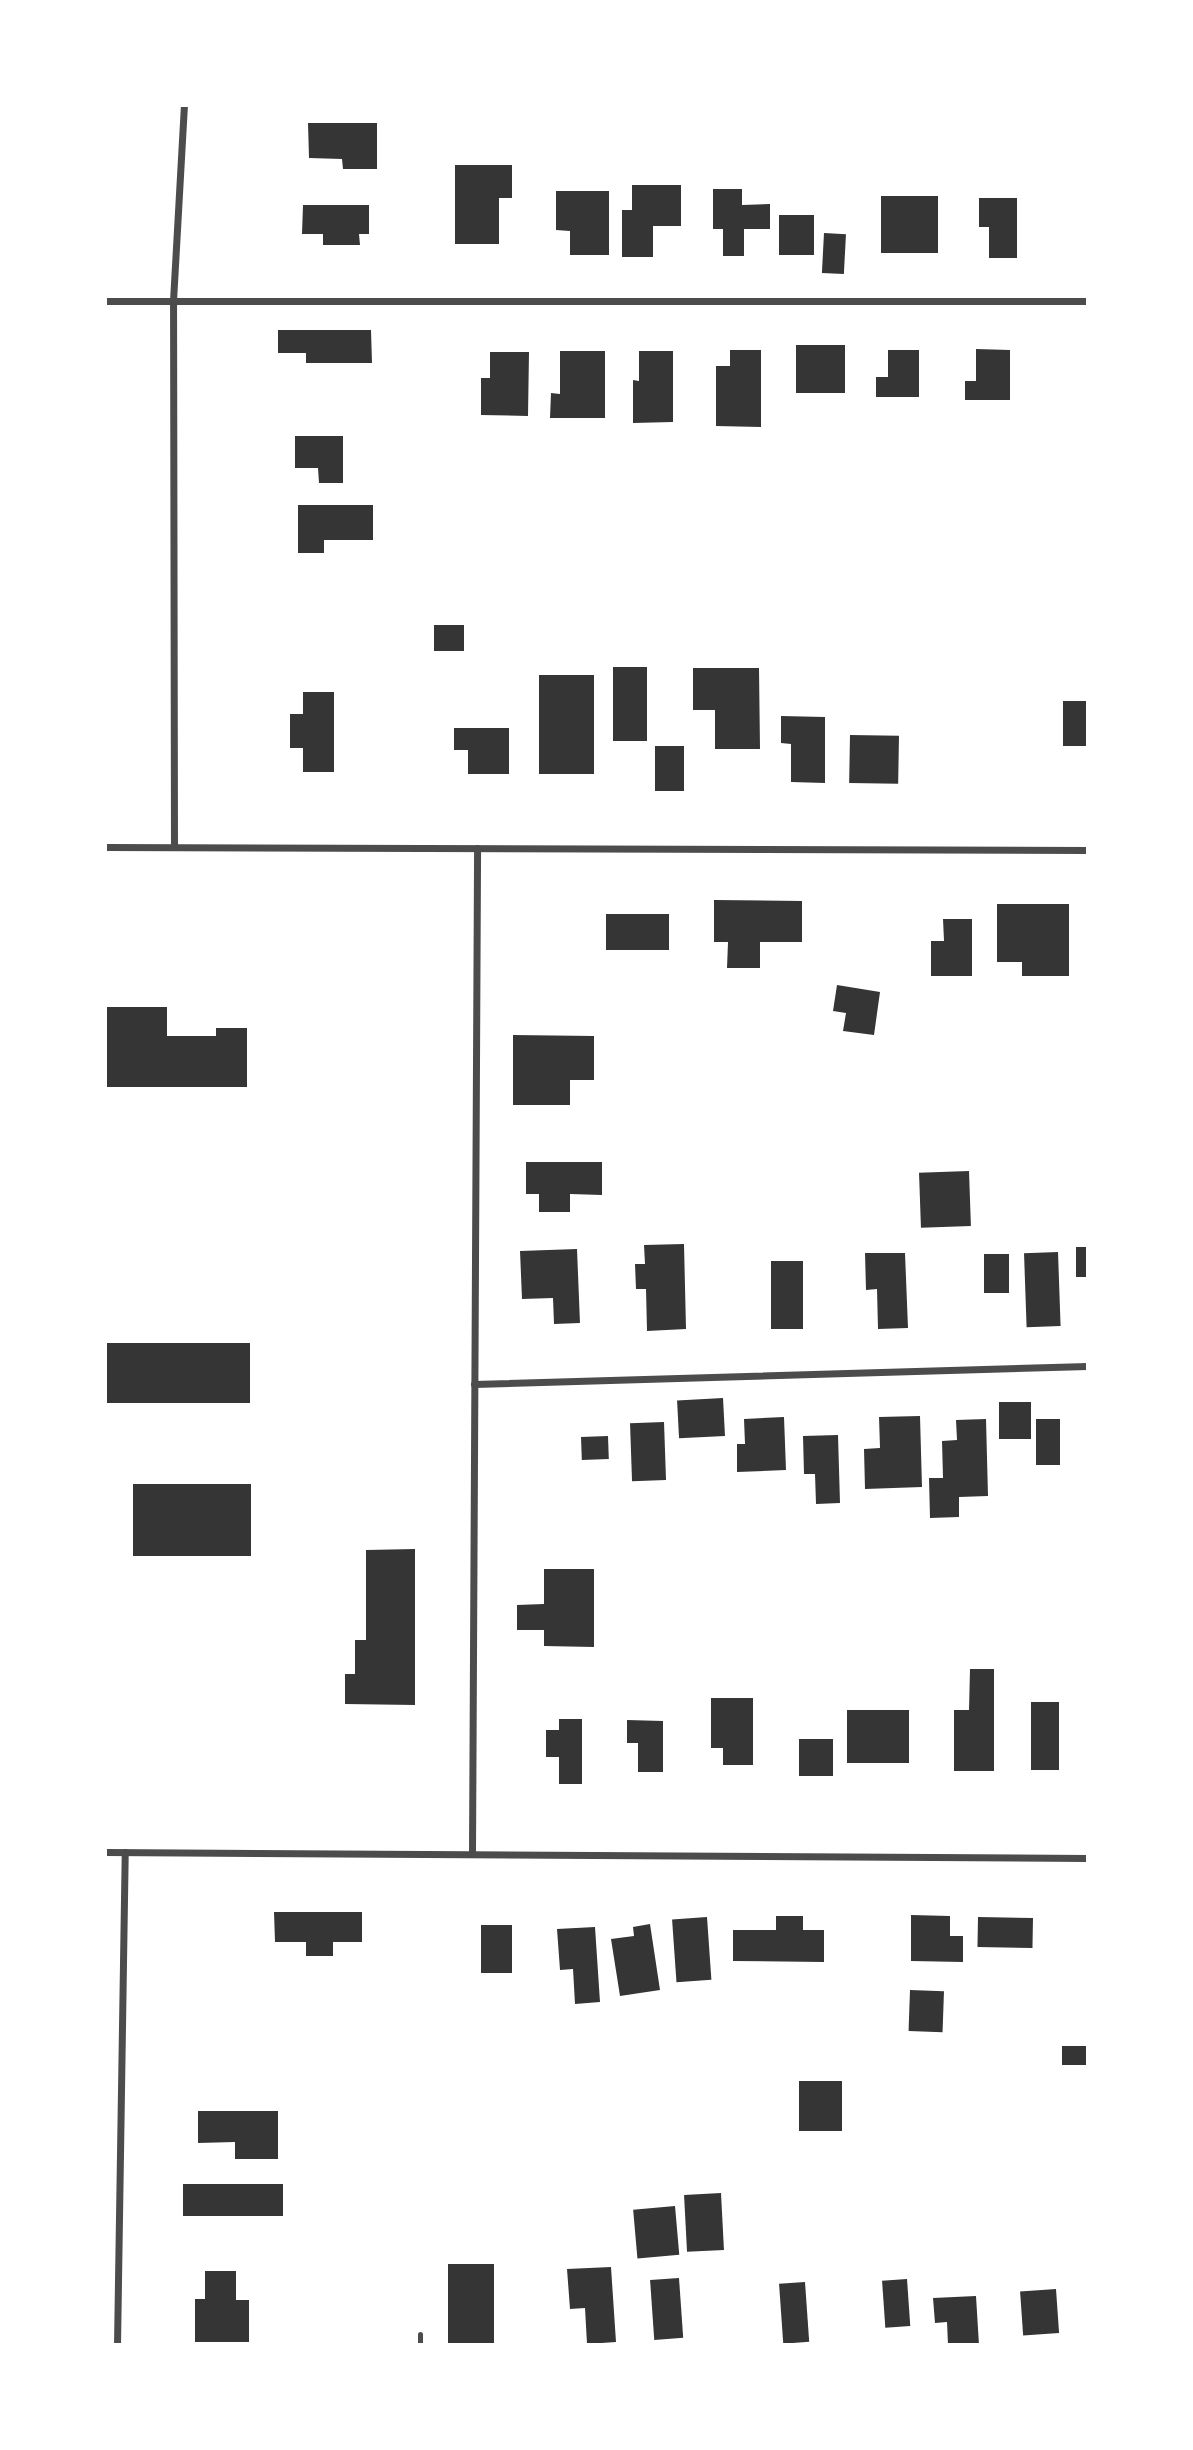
<!DOCTYPE html>
<html>
<head>
<meta charset="utf-8">
<style>
	body { margin:0 }
	#map { position:relative; width:1193px; height:2450px; overflow:hidden; background:#fff; font-family:Rubik,sans-serif }
	div>[style] { position:absolute }
	[style*='--x'] { left:calc(var(--x)*1px); top:calc(var(--y)*1px); width:calc(var(--w)*1px); rotate:calc(var(--a)*1deg) }
	.building>* { inset:0; background:#353535; transform-origin:0 0 }
	.service>* { height:5px; margin:-2.5px; padding:0 2.5px; transform-origin:2.5px; border-radius:2.5px; background:#4c4c4c }
	.minor>* { height:7px; margin:-3.5px; padding:0 3.5px; transform-origin:3.5px; border-radius:3.5px; background:#4c4c4c }
	span { translate:-50% -50%; white-space:nowrap; text-align:center; line-height:1.15; -webkit-text-stroke:6px #fff; paint-order:stroke }
	.frame { position:absolute; inset:0; border:107px solid #fff; pointer-events:none }
</style>
</head>
<body>
<div id="map">
	<div class="building">
		<div style="clip-path:polygon(308px 123px,377px 123px,377px 169px,343px 169px,342px 159px,309px 158px)"></div>
		<div style="clip-path:polygon(455px 165px,512px 165px,512px 198px,499px 198px,499px 244px,455px 244px)"></div>
		<div style="clip-path:polygon(632px 185px,681px 185px,681px 226px,653px 226px,653px 257px,622px 257px,622px 210px,632px 210px)"></div>
		<div style="clip-path:polygon(713px 189px,742px 189px,742px 205px,770px 204px,770px 229px,744px 229px,744px 256px,723px 256px,723px 229px,713px 229px)"></div>
		<div style="clip-path:polygon(556px 191px,609px 191px,609px 255px,570px 255px,570px 231px,556px 230px)"></div>
		<div style="left:881px;top:196px;width:57px;height:57px"></div>
		<div style="clip-path:polygon(979px 198px,1017px 198px,1017px 258px,989px 258px,989px 227px,979px 227px)"></div>
		<div style="clip-path:polygon(303px 205px,369px 205px,369px 234px,359px 234px,360px 245px,323px 245px,323px 234px,302px 234px)"></div>
		<div style="left:779px;top:215px;width:35px;height:40px"></div>
		<div style="left:824px;top:233px;width:22px;height:40px;rotate:3deg"></div>
		<div style="clip-path:polygon(278px 330px,371px 330px,372px 363px,306px 363px,306px 353px,278px 353px)"></div>
		<div style="left:796px;top:345px;width:49px;height:48px"></div>
		<div style="clip-path:polygon(976px 349px,1010px 350px,1010px 400px,965px 400px,965px 381px,976px 381px)"></div>
		<div style="clip-path:polygon(730px 350px,761px 350px,761px 427px,716px 426px,716px 366px,730px 366px)"></div>
		<div style="clip-path:polygon(888px 350px,919px 350px,919px 397px,876px 397px,876px 377px,888px 377px)"></div>
		<div style="clip-path:polygon(560px 351px,605px 351px,605px 418px,550px 418px,551px 393px,560px 394px)"></div>
		<div style="clip-path:polygon(639px 351px,673px 351px,673px 422px,633px 423px,633px 380px,639px 381px)"></div>
		<div style="clip-path:polygon(490px 352px,529px 352px,528px 416px,481px 415px,481px 378px,490px 378px)"></div>
		<div style="clip-path:polygon(295px 436px,343px 436px,343px 483px,319px 483px,318px 468px,295px 468px)"></div>
		<div style="clip-path:polygon(298px 505px,373px 505px,373px 540px,324px 540px,324px 553px,298px 553px)"></div>
		<div style="left:434px;top:625px;width:30px;height:26px"></div>
		<div style="left:613px;top:667px;width:34px;height:74px"></div>
		<div style="clip-path:polygon(693px 668px,759px 668px,760px 749px,715px 749px,715px 710px,693px 710px)"></div>
		<div style="left:539px;top:675px;width:55px;height:99px"></div>
		<div style="clip-path:polygon(303px 692px,334px 692px,334px 772px,303px 772px,303px 748px,290px 748px,290px 714px,303px 714px)"></div>
		<div style="left:1063px;top:701px;width:25px;height:45px"></div>
		<div style="clip-path:polygon(781px 716px,825px 717px,825px 783px,791px 782px,791px 744px,781px 743px)"></div>
		<div style="clip-path:polygon(454px 728px,509px 728px,509px 774px,468px 774px,468px 750px,454px 750px)"></div>
		<div style="left:850px;top:735px;width:49px;height:48px;rotate:1deg"></div>
		<div style="left:655px;top:746px;width:29px;height:45px"></div>
		<div style="clip-path:polygon(714px 900px,802px 901px,802px 942px,760px 942px,760px 968px,727px 968px,728px 942px,714px 942px)"></div>
		<div style="clip-path:polygon(997px 904px,1069px 904px,1069px 976px,1022px 976px,1022px 962px,997px 962px)"></div>
		<div style="left:606px;top:914px;width:63px;height:36px"></div>
		<div style="clip-path:polygon(943px 919px,972px 919px,972px 976px,931px 976px,931px 941px,944px 941px)"></div>
		<div style="clip-path:polygon(837px 985px,880px 992px,874px 1035px,843px 1031px,846px 1013px,833px 1011px)"></div>
		<div style="clip-path:polygon(105px 1007px,167px 1007px,167px 1036px,216px 1036px,216px 1028px,247px 1028px,247px 1087px,105px 1087px)"></div>
		<div style="clip-path:polygon(513px 1035px,594px 1036px,594px 1080px,570px 1080px,570px 1105px,513px 1105px)"></div>
		<div style="clip-path:polygon(526px 1162px,602px 1162px,602px 1195px,570px 1194px,570px 1212px,539px 1212px,539px 1194px,526px 1194px)"></div>
		<div style="left:969px;top:1171px;width:55px;height:50px;rotate:88deg"></div>
		<div style="clip-path:polygon(684px 1244px,686px 1329px,647px 1331px,646px 1289px,636px 1289px,635px 1264px,645px 1264px,644px 1245px)"></div>
		<div style="left:1076px;top:1247px;width:12px;height:30px"></div>
		<div style="clip-path:polygon(577px 1249px,580px 1323px,554px 1324px,553px 1298px,522px 1299px,520px 1251px)"></div>
		<div style="left:1058px;top:1252px;width:74px;height:34px;rotate:88deg"></div>
		<div style="clip-path:polygon(865px 1253px,905px 1253px,908px 1328px,878px 1329px,877px 1289px,866px 1290px)"></div>
		<div style="left:984px;top:1254px;width:25px;height:39px"></div>
		<div style="left:771px;top:1261px;width:32px;height:68px"></div>
		<div style="left:105px;top:1343px;width:145px;height:60px"></div>
		<div style="left:723px;top:1398px;width:38px;height:46px;rotate:87deg"></div>
		<div style="left:999px;top:1402px;width:32px;height:37px"></div>
		<div style="clip-path:polygon(920px 1416px,922px 1487px,865px 1489px,864px 1449px,880px 1448px,879px 1417px)"></div>
		<div style="clip-path:polygon(784px 1417px,786px 1470px,737px 1472px,737px 1444px,745px 1444px,744px 1419px)"></div>
		<div style="clip-path:polygon(986px 1419px,988px 1496px,959px 1497px,959px 1517px,930px 1518px,929px 1478px,943px 1478px,942px 1441px,957px 1440px,956px 1420px)"></div>
		<div style="left:1036px;top:1419px;width:24px;height:46px"></div>
		<div style="left:664px;top:1422px;width:58px;height:34px;rotate:88deg"></div>
		<div style="clip-path:polygon(838px 1435px,840px 1503px,816px 1504px,815px 1474px,804px 1474px,803px 1436px)"></div>
		<div style="left:608px;top:1436px;width:23px;height:27px;rotate:88deg"></div>
		<div style="left:133px;top:1484px;width:118px;height:72px"></div>
		<div style="clip-path:polygon(415px 1549px,415px 1705px,345px 1704px,345px 1674px,355px 1674px,355px 1640px,366px 1640px,366px 1550px)"></div>
		<div style="clip-path:polygon(544px 1569px,594px 1569px,594px 1647px,544px 1646px,544px 1630px,517px 1630px,517px 1605px,544px 1604px)"></div>
		<div style="clip-path:polygon(970px 1669px,994px 1669px,994px 1771px,954px 1771px,954px 1710px,969px 1710px)"></div>
		<div style="clip-path:polygon(711px 1698px,753px 1698px,753px 1765px,723px 1765px,723px 1748px,711px 1748px)"></div>
		<div style="left:1031px;top:1702px;width:28px;height:68px"></div>
		<div style="left:847px;top:1710px;width:62px;height:53px"></div>
		<div style="clip-path:polygon(559px 1719px,582px 1719px,582px 1784px,559px 1784px,559px 1757px,546px 1757px,546px 1730px,559px 1730px)"></div>
		<div style="clip-path:polygon(627px 1720px,663px 1721px,663px 1772px,638px 1772px,638px 1743px,627px 1743px)"></div>
		<div style="left:799px;top:1739px;width:34px;height:37px"></div>
		<div style="clip-path:polygon(274px 1912px,362px 1912px,362px 1942px,333px 1942px,333px 1956px,306px 1956px,306px 1942px,275px 1942px)"></div>
		<div style="clip-path:polygon(911px 1915px,950px 1916px,950px 1936px,963px 1936px,963px 1962px,911px 1961px)"></div>
		<div style="clip-path:polygon(776px 1916px,803px 1916px,803px 1930px,824px 1930px,824px 1962px,733px 1961px,733px 1930px,776px 1930px)"></div>
		<div style="left:707px;top:1917px;width:63px;height:35px;rotate:86deg"></div>
		<div style="left:978px;top:1917px;width:55px;height:30px;rotate:1deg"></div>
		<div style="clip-path:polygon(650px 1924px,660px 1990px,620px 1996px,611px 1939px,634px 1936px,633px 1927px)"></div>
		<div style="left:481px;top:1925px;width:31px;height:48px"></div>
		<div style="clip-path:polygon(595px 1927px,600px 2002px,575px 2004px,573px 1969px,560px 1970px,557px 1929px)"></div>
		<div style="left:910px;top:1990px;width:34px;height:41px;rotate:2deg"></div>
		<div style="left:1062px;top:2046px;width:26px;height:19px"></div>
		<div style="left:842px;top:2081px;width:50px;height:43px;rotate:90deg"></div>
		<div style="clip-path:polygon(198px 2111px,278px 2111px,278px 2159px,235px 2159px,235px 2142px,198px 2143px)"></div>
		<div style="left:183px;top:2184px;width:100px;height:32px"></div>
		<div style="left:721px;top:2193px;width:57px;height:37px;rotate:87deg"></div>
		<div style="left:675px;top:2206px;width:49px;height:42px;rotate:85deg"></div>
		<div style="left:448px;top:2264px;width:46px;height:81px"></div>
		<div style="clip-path:polygon(611px 2267px,616px 2342px,587px 2344px,585px 2308px,570px 2309px,567px 2269px)"></div>
		<div style="clip-path:polygon(205px 2271px,236px 2271px,236px 2300px,249px 2300px,249px 2342px,195px 2342px,195px 2299px,205px 2299px)"></div>
		<div style="left:679px;top:2278px;width:60px;height:29px;rotate:86deg"></div>
		<div style="left:907px;top:2279px;width:47px;height:25px;rotate:86deg"></div>
		<div style="left:805px;top:2282px;width:60px;height:26px;rotate:86deg"></div>
		<div style="left:1056px;top:2289px;width:44px;height:36px;rotate:86deg"></div>
		<div style="clip-path:polygon(976px 2296px,979px 2345px,948px 2345px,947px 2322px,935px 2323px,933px 2298px)"></div>
	</div>
	<div class="service">
		<div style="--x:420;--y:2334;--w:11;--a:90"></div>
	</div>
	<div class="minor">
		<div style="--x:105;--y:301;--w:983;--a:0"></div>
		<div style="--x:105;--y:847;--w:983;--a:0.17"></div>
		<div style="--x:174;--y:847;--w:546;--a:-90.1"></div>
		<div style="--x:173;--y:301;--w:196;--a:-86.8"></div>
		<div style="--x:474;--y:1384;--w:614;--a:-1.68"></div>
		<div style="--x:105;--y:1852;--w:983;--a:0.35"></div>
		<div style="--x:472;--y:1853;--w:1005;--a:-89.71"></div>
		<div style="--x:117;--y:2345;--w:493;--a:-89.1"></div>
	</div>
	<div class="frame"></div>
</div>
</body>
</html>
